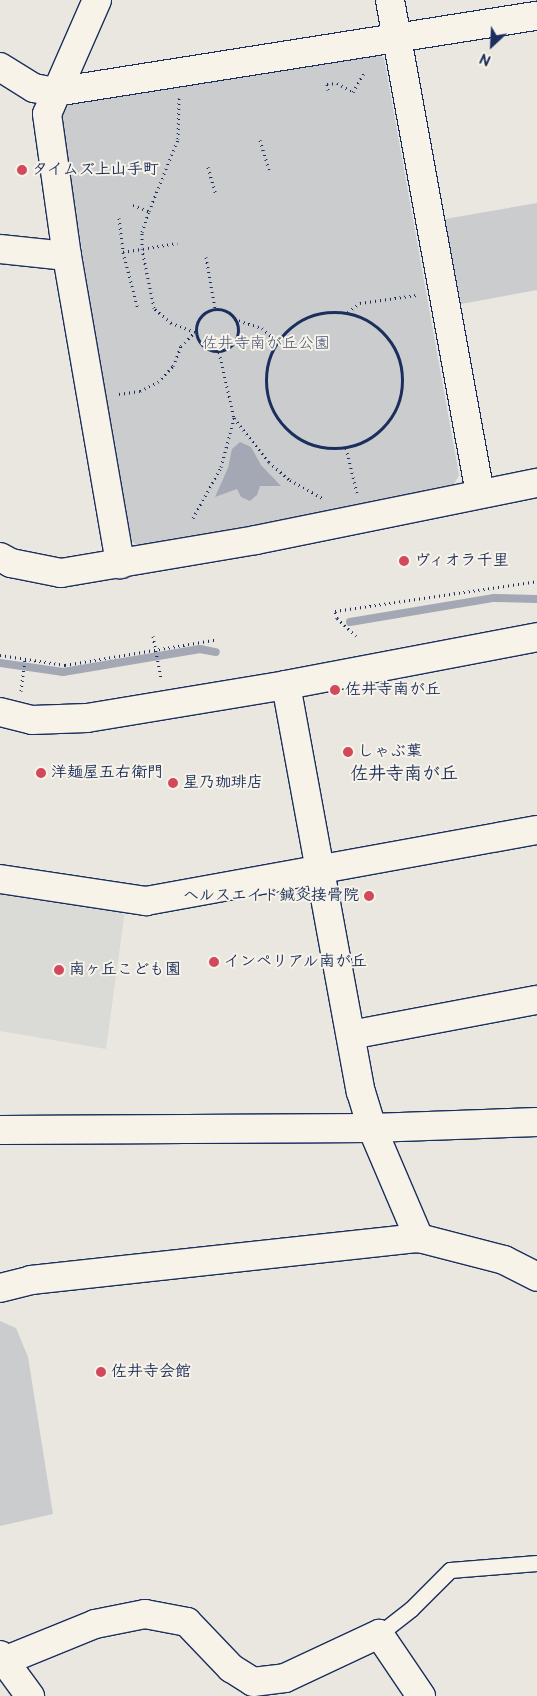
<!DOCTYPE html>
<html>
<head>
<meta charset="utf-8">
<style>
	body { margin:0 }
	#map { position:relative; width:537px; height:1696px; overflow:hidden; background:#eae7e0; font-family:"Balsamiq Sans","Klee One",sans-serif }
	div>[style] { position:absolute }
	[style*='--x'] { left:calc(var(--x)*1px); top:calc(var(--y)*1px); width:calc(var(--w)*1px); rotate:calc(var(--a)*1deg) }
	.built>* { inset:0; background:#dadad6 }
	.green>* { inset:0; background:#cbcccd }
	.water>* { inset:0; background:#a3a8b4 }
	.stream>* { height:8px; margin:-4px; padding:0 4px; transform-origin:4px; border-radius:4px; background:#a3a8b4 }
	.path>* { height:3px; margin-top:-1.5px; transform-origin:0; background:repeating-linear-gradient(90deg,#1b2f5e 0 1px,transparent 0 5px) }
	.path>.ring { margin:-1.5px; padding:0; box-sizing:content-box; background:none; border:3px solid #1b2f5e; border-radius:50% }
	.roads { filter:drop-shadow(1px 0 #1b2f5e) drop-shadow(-1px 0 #1b2f5e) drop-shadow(0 1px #1b2f5e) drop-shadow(0 -1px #1b2f5e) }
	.lane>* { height:15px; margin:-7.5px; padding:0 7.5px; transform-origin:7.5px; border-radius:7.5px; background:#f7f3e8 }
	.street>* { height:28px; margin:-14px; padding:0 14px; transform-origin:14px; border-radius:14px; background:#f7f3e8 }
	.secondary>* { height:28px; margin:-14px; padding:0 14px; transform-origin:14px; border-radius:14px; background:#f7f3e8 }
	.dots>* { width:14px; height:14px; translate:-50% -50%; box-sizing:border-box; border:2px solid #f7f3e8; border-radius:50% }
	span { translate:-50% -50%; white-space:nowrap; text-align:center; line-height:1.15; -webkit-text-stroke:4px #f7f3e8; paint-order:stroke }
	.poi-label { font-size:16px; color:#1b2f5e; font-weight:700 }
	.left { translate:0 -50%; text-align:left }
	.right { translate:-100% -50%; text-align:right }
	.park-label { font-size:16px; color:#47567a }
	.neighbourhood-label { font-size:18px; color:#1b2f5e; font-weight:700 }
	.north { position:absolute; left:467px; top:20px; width:50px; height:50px; -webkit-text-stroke:4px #f7f3e8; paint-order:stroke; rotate:205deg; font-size:14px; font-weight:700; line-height:20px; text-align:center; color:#1b2f5e }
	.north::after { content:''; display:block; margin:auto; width:18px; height:22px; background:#1b2f5e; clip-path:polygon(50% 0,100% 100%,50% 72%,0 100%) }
</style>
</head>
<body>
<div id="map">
	<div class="built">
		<div style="clip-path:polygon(0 888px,125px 910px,106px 1049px,0 1031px)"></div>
	</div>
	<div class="green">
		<div style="clip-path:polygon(370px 51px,384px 58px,459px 475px,451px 490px,140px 548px,127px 537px,61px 117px,70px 103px)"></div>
		<div style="clip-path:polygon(537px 203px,537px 290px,461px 304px,445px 219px)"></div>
		<div style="clip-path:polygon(0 1321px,16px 1328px,28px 1357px,53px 1514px,0 1526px)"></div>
	</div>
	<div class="water">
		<div style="clip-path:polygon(240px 442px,251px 447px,261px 465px,281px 486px,260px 486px,257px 495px,250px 501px,241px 497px,237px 489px,215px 497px,228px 468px,232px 449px)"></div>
	</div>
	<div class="stream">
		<div style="--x:350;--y:622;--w:146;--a:-9.5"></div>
		<div style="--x:494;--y:598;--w:43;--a:1.3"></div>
		<div style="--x:0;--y:663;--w:64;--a:8.1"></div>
		<div style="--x:63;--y:672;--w:139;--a:-9.5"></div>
		<div style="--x:200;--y:649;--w:16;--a:11"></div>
	</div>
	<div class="path">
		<div style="--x:328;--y:90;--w:6;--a:-99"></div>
		<div style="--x:327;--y:84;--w:10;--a:-6"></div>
		<div style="--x:337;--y:83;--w:18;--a:29"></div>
		<div style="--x:353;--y:92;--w:24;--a:-60"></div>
		<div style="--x:260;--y:140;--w:31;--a:73"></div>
		<div style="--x:208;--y:167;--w:29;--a:74"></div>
		<div style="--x:133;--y:205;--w:17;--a:21"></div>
		<div style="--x:119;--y:218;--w:34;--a:83"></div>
		<div style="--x:123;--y:252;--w:59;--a:75.3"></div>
		<div style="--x:123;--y:252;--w:55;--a:-9.5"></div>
		<div style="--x:206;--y:257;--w:52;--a:80"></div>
		<div class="ring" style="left:196px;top:309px;width:39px;height:39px"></div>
		<div class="ring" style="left:266px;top:312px;width:133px;height:133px"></div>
		<div style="--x:348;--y:312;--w:15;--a:-37"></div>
		<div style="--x:360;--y:303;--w:57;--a:-8.1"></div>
		<div style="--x:234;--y:319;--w:29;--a:18"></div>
		<div style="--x:262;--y:328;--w:18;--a:41"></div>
		<div style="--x:219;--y:352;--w:68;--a:77.2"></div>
		<div style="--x:234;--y:418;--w:56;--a:51.5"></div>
		<div style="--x:269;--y:462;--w:28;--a:41"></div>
		<div style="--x:290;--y:480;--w:37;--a:29"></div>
		<div style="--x:119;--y:394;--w:21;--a:-8"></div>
		<div style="--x:140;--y:391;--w:20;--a:-27"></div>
		<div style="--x:158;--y:382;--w:22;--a:-47"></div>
		<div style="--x:173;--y:366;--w:22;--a:-68"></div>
		<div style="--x:181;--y:346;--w:20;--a:-45"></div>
		<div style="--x:195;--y:332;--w:26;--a:-159"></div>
		<div style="--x:171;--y:323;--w:23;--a:-139"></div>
		<div style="--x:154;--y:308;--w:60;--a:-101.5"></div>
		<div style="--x:142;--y:249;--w:17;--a:-90"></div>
		<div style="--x:142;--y:232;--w:22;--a:-72"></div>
		<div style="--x:149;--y:211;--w:78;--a:-68.1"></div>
		<div style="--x:178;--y:139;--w:41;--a:-88.6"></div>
		<div style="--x:346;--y:448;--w:46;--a:76.3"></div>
		<div style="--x:193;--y:518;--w:58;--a:-61.2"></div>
		<div style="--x:221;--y:467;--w:51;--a:-75.1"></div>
		<div style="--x:153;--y:636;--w:43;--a:79.2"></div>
		<div style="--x:356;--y:636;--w:26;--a:-137"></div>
		<div style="--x:337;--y:618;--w:7;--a:-106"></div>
		<div style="--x:335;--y:611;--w:204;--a:-8.4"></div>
		<div style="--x:0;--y:655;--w:66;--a:8.7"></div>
		<div style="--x:65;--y:665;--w:155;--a:-9.6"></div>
		<div style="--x:21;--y:691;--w:32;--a:-83"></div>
	</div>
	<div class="roads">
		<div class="lane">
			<div style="--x:379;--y:1634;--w:41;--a:-38"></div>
			<div style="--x:411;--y:1609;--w:55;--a:-45"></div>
			<div style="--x:450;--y:1570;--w:87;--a:-4.6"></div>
		</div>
		<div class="street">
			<div style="--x:97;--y:0;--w:124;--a:113.7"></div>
			<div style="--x:47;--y:114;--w:143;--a:82"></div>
			<div style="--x:67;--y:256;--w:313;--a:80.2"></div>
			<div style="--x:390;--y:0;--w:502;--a:79.67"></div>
			<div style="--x:0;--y:67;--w:40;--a:32"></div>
			<div style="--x:34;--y:88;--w:21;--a:11"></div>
			<div style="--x:55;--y:92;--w:488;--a:-9"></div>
			<div style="--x:0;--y:249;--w:67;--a:6"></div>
			<div style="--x:0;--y:557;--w:13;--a:29"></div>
			<div style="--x:11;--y:563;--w:51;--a:11.3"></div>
			<div style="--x:61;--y:573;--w:198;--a:-9.6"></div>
			<div style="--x:256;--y:540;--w:287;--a:-11.5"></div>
			<div style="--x:286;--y:685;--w:414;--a:79.6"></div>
			<div style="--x:361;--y:1092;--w:38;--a:73"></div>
			<div style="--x:372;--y:1128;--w:120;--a:66.9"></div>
			<div style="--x:0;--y:879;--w:148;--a:8.6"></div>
			<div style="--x:146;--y:901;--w:397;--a:-10.3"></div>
			<div style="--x:351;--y:1035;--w:189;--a:-10.7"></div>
			<div style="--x:0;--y:1288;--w:32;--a:-14"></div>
			<div style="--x:31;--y:1280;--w:390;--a:-6.2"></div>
			<div style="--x:419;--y:1238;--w:88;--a:14.5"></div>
			<div style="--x:504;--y:1260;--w:37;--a:27"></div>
			<div style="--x:0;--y:1655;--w:51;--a:53.8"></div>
			<div style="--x:4;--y:1661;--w:98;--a:-22.1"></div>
			<div style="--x:95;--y:1624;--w:51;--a:-11.3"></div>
			<div style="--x:145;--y:1614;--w:43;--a:10.8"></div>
			<div style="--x:187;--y:1622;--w:64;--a:46.3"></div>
			<div style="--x:231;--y:1668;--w:26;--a:32"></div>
			<div style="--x:253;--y:1682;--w:32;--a:-7"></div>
			<div style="--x:285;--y:1678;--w:104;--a:-25.1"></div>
			<div style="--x:379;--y:1634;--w:75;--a:55.9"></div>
		</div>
		<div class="secondary">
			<div style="--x:0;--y:712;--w:33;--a:14"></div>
			<div style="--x:32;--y:720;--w:55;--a:-2.1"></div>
			<div style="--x:87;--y:718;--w:202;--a:-9.4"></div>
			<div style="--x:286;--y:685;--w:256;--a:-10.8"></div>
			<div style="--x:0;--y:1130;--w:372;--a:-0.3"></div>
			<div style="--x:372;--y:1128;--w:165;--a:-2.1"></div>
		</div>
	</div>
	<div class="dots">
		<div style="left:22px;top:170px;background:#d1495b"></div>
		<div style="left:404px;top:561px;background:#d1495b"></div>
		<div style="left:335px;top:690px;background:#d1495b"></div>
		<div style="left:348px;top:752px;background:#d1495b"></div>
		<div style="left:41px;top:773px;background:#d1495b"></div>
		<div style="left:173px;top:783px;background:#d1495b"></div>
		<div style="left:369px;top:896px;background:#d1495b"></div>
		<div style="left:214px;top:962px;background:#d1495b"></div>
		<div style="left:59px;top:970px;background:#d1495b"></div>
		<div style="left:101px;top:1372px;background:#d1495b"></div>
	</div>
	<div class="poi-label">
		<span class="left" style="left:32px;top:170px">タイムズ上山手町</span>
		<span class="left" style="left:414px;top:561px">ヴィオラ千里</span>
		<span class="left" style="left:345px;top:690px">佐井寺南が丘</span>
		<span class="left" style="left:358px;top:752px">しゃぶ葉</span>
		<span class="left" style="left:51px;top:773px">洋麺屋五右衛門</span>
		<span class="left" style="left:183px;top:783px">星乃珈琲店</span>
		<span class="right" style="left:359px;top:896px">ヘルスエイド鍼灸接骨院</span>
		<span class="left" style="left:224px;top:962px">インペリアル南が丘</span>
		<span class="left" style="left:69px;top:970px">南ヶ丘こども園</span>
		<span class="left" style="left:111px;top:1372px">佐井寺会館</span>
	</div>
	<div class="park-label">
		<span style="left:266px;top:344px">佐井寺南が丘公園</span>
	</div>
	<div class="neighbourhood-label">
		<span style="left:404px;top:774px">佐井寺南が丘</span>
	</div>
	<div class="north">N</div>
</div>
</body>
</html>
